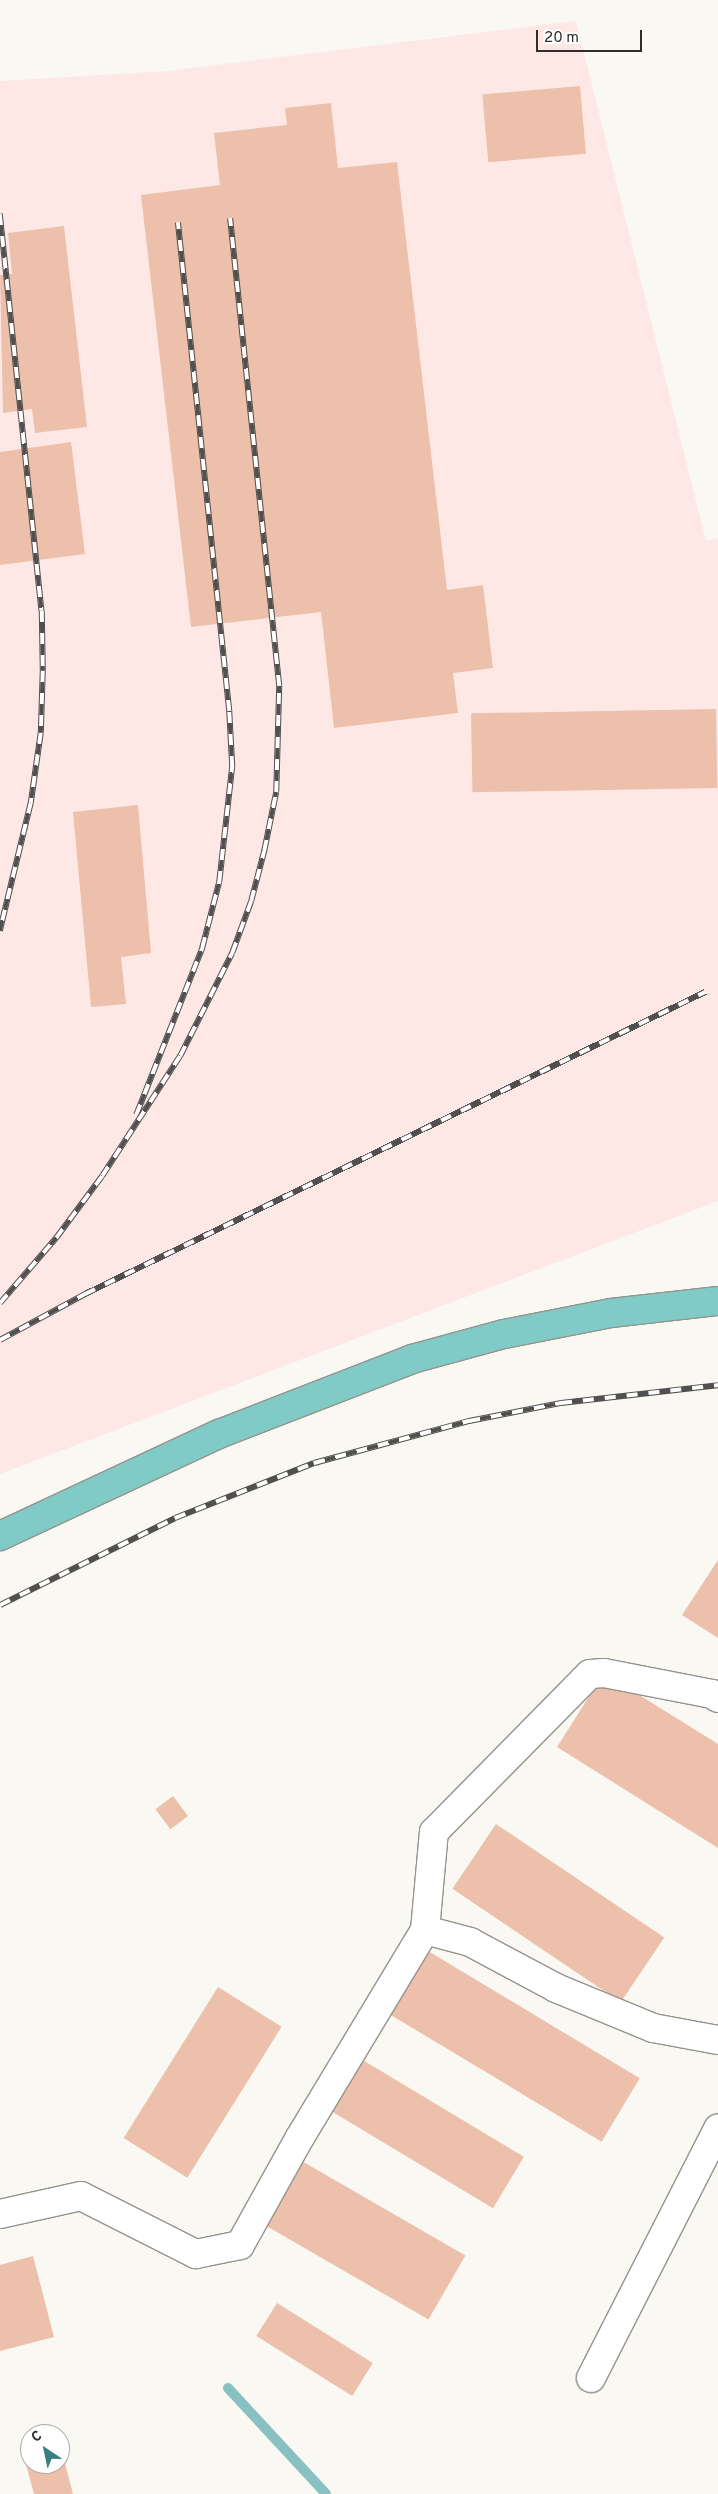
<!DOCTYPE html>
<html>
<head>
<meta charset="utf-8">
<style>
	body { margin:0 }
	#map { position:relative; width:718px; height:2494px; overflow:hidden; background:#faf8f2; font-family:Overpass,sans-serif }
	div>[style] { position:absolute }
	[style*='--x'] { left:calc(var(--x)*1px); top:calc(var(--y)*1px); width:calc(var(--w)*1px); rotate:calc(var(--a)*1deg) }
	.industrial>* { inset:0; background:#fee8e6 }
	.stream>* { height:10px; margin:-5px; padding:0 5px; transform-origin:5px; border-radius:5px; background:#89c1c3 }
	.building>* { inset:0; background:#ecc0ab; transform-origin:0 0 }
	.roads { filter:drop-shadow(1px 0 #95938e) drop-shadow(-1px 0 #95938e) drop-shadow(0 1px #95938e) drop-shadow(0 -1px #95938e) }
	.minor>* { height:28px; margin:-14px; padding:0 14px; transform-origin:14px; border-radius:14px; background:#fff }
	.major>* { height:28px; margin:-14px; padding:0 14px; transform-origin:14px; border-radius:14px; background:#80cbc6 }
	.rail>* { height:5.5px; margin-top:-2.75px; transform-origin:0; background:repeating-linear-gradient(90deg,#fff 0 11px,#51504e 0 22px); box-sizing:border-box; border-block:1px solid #51504e }
	span { translate:-50% -50%; white-space:nowrap; text-align:center; line-height:1.15; -webkit-text-stroke:4px #fff; paint-order:stroke }
	.north { position:absolute; left:20px; top:2424px; width:50px; height:50px; box-sizing:border-box; background:#fff; border:1px solid #ababab; border-radius:50%; rotate:326deg; font-size:14px; font-weight:700; line-height:20px; text-align:center; color:#2e2d2c }
	.north::after { content:''; display:block; margin:auto; width:18px; height:22px; background:#377f81; clip-path:polygon(50% 0,100% 100%,50% 72%,0 100%) }
	.scale { position:absolute; left:536px; top:30px; width:106px; height:22px; box-sizing:border-box; border:2px solid #2e2d2c; border-top:0; padding-left:6px; font-size:15px; line-height:18px; white-space:nowrap; color:#2e2d2c; -webkit-text-stroke:4px #fff; paint-order:stroke }
</style>
</head>
<body>
<div id="map">
	<div class="industrial">
		<div style="clip-path:polygon(576px 21px,706px 541px,718px 538px,718px 1201px,0 1474px,0 81px,167px 71px)"></div>
	</div>
	<div class="stream">
		<div style="--x:228;--y:2388;--w:144;--a:47.2"></div>
	</div>
	<div class="building">
		<div style="left:580px;top:86px;width:68px;height:98px;rotate:85deg"></div>
		<div style="clip-path:polygon(331px 103px,338px 168px,397px 162px,447px 590px,483px 585px,493px 668px,453px 673px,458px 713px,334px 728px,321px 612px,191px 627px,141px 195px,220px 185px,214px 133px,287px 125px,285px 108px)"></div>
		<div style="clip-path:polygon(64px 226px,87px 427px,35px 433px,32px 409px,3px 413px,0 275px,12px 274px,8px 233px)"></div>
		<div style="clip-path:polygon(71px 442px,85px 554px,0 565px,0 452px)"></div>
		<div style="left:716px;top:709px;width:79px;height:245px;rotate:89deg"></div>
		<div style="clip-path:polygon(138px 805px,151px 953px,121px 957px,126px 1004px,91px 1007px,73px 812px)"></div>
		<div style="clip-path:polygon(718px 1560px,718px 1638px,682px 1615px)"></div>
		<div style="clip-path:polygon(604px 1673px,718px 1744px,718px 1848px,557px 1747px)"></div>
		<div style="left:173px;top:1796px;width:25px;height:22px;rotate:53deg"></div>
		<div style="left:496px;top:1824px;width:203px;height:78px;rotate:34deg"></div>
		<div style="left:428px;top:1951px;width:247px;height:74px;rotate:31deg"></div>
		<div style="left:218px;top:1987px;width:75px;height:178px;rotate:32deg"></div>
		<div style="left:361px;top:2059px;width:190px;height:60px;rotate:31deg"></div>
		<div style="left:300px;top:2160px;width:191px;height:74px;rotate:30deg"></div>
		<div style="clip-path:polygon(33px 2256px,54px 2337px,0 2351px,0 2265px)"></div>
		<div style="left:277px;top:2303px;width:113px;height:39px;rotate:32deg"></div>
		<div style="clip-path:polygon(61px 2448px,73px 2494px,34px 2494px,24px 2457px,30px 2456px,30px 2464px,60px 2464px)"></div>
	</div>
	<div class="roads">
		<div class="minor">
			<div style="--x:425;--y:1930;--w:98;--a:-84.8"></div>
			<div style="--x:434;--y:1832;--w:222;--a:-45.4"></div>
			<div style="--x:590;--y:1674;--w:14;--a:-4"></div>
			<div style="--x:604;--y:1673;--w:110;--a:11"></div>
			<div style="--x:712;--y:1694;--w:7;--a:34"></div>
			<div style="--x:0;--y:2214;--w:83;--a:-12.5"></div>
			<div style="--x:81;--y:2196;--w:129;--a:26.8"></div>
			<div style="--x:196;--y:2254;--w:45;--a:-11.6"></div>
			<div style="--x:240;--y:2245;--w:121;--a:-60.9"></div>
			<div style="--x:299;--y:2139;--w:244;--a:-58.9"></div>
			<div style="--x:425;--y:1930;--w:47;--a:14.9"></div>
			<div style="--x:470;--y:1942;--w:98;--a:28.1"></div>
			<div style="--x:556;--y:1988;--w:105;--a:22.4"></div>
			<div style="--x:653;--y:2028;--w:66;--a:10.5"></div>
			<div style="--x:591;--y:2378;--w:280;--a:-63"></div>
		</div>
		<div class="major">
			<div style="--x:0;--y:1536;--w:242;--a:-25"></div>
			<div style="--x:219;--y:1434;--w:207;--a:-21.2"></div>
			<div style="--x:412;--y:1359;--w:95;--a:-15.2"></div>
			<div style="--x:504;--y:1334;--w:109;--a:-11.1"></div>
			<div style="--x:611;--y:1313;--w:108;--a:-6.4"></div>
		</div>
	</div>
	<div class="rail">
		<div style="--x:0;--y:214;--w:399;--a:84"></div>
		<div style="--x:42;--y:611;--w:60;--a:89"></div>
		<div style="--x:43;--y:671;--w:62;--a:91.8"></div>
		<div style="--x:41;--y:733;--w:71;--a:98.1"></div>
		<div style="--x:31;--y:803;--w:132;--a:103.6"></div>
		<div style="--x:136;--y:1115;--w:180;--a:-68.4"></div>
		<div style="--x:202;--y:948;--w:68;--a:-75.6"></div>
		<div style="--x:219;--y:882;--w:116;--a:-83.6"></div>
		<div style="--x:232;--y:767;--w:56;--a:-93.1"></div>
		<div style="--x:229;--y:711;--w:491;--a:-96"></div>
		<div style="--x:0;--y:1303;--w:86;--a:-49.3"></div>
		<div style="--x:56;--y:1238;--w:77;--a:-53.4"></div>
		<div style="--x:102;--y:1176;--w:143;--a:-57"></div>
		<div style="--x:180;--y:1056;--w:115;--a:-63.2"></div>
		<div style="--x:232;--y:953;--w:55;--a:-69.9"></div>
		<div style="--x:251;--y:901;--w:52;--a:-75.4"></div>
		<div style="--x:264;--y:851;--w:60;--a:-78.5"></div>
		<div style="--x:276;--y:792;--w:106;--a:-88.4"></div>
		<div style="--x:279;--y:686;--w:470;--a:-96"></div>
		<div style="--x:0;--y:1340;--w:97;--a:-28.4"></div>
		<div style="--x:85;--y:1294;--w:690;--a:-25.97"></div>
		<div style="--x:0;--y:1605;--w:195;--a:-26.4"></div>
		<div style="--x:175;--y:1518;--w:149;--a:-21.6"></div>
		<div style="--x:314;--y:1463;--w:161;--a:-15.2"></div>
		<div style="--x:469;--y:1421;--w:94;--a:-11.1"></div>
		<div style="--x:561;--y:1403;--w:158;--a:-6.5"></div>
	</div>
	<div class="north">С</div>
	<div class="scale">20 m</div>
</div>
</body>
</html>
